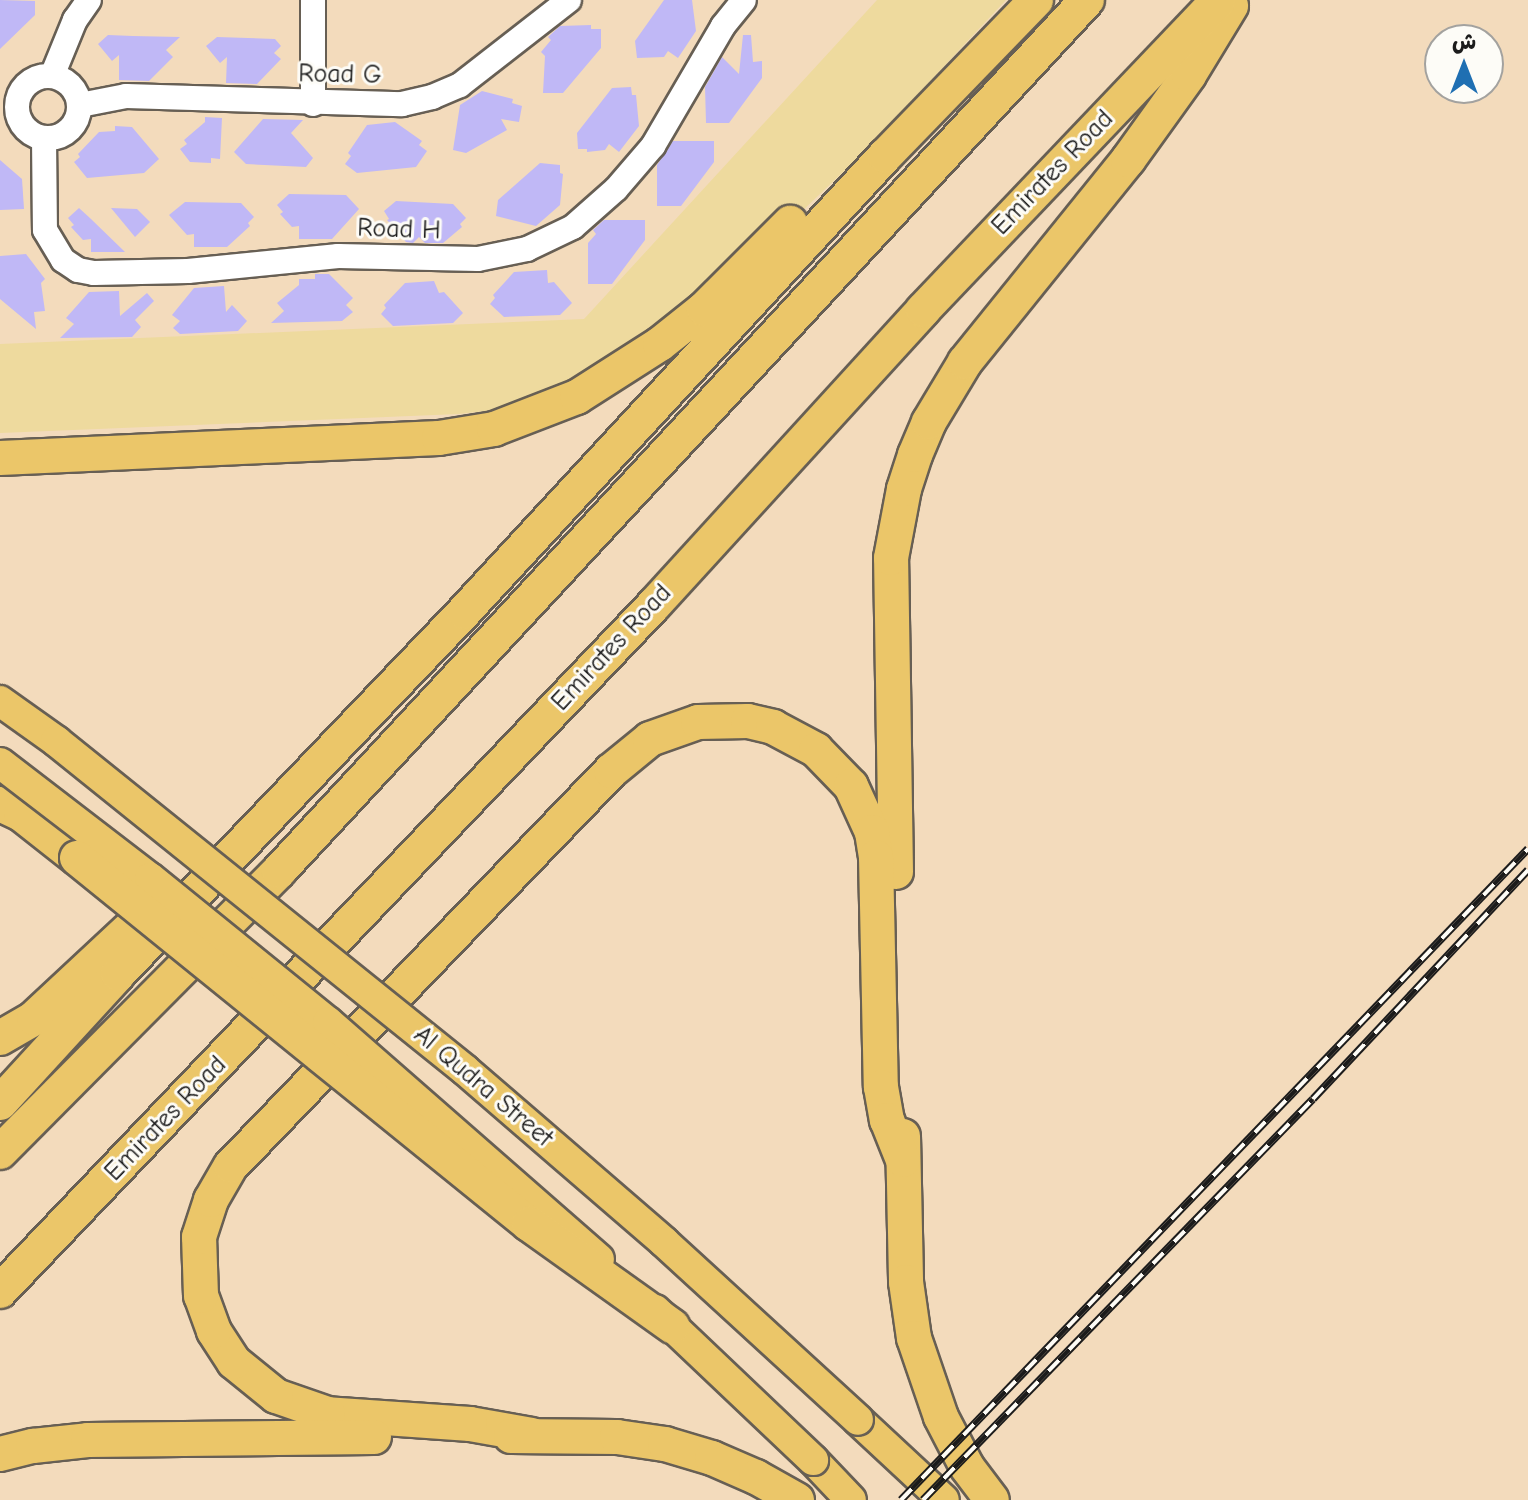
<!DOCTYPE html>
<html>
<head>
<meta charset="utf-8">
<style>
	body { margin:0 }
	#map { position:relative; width:1528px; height:1500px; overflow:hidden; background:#f3dbbc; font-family:"Comic Neue","Playpen Sans Arabic",sans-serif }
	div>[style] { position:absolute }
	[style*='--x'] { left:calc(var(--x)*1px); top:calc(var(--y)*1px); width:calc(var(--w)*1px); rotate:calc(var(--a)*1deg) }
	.sand>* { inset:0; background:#eeda9e }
	.building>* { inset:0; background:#c0b8f6 }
	.roads { filter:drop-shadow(2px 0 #675f54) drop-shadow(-2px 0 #675f54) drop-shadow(0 2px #675f54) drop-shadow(0 -2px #675f54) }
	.minor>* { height:24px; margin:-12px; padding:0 12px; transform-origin:12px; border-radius:12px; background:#fff }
	.minor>.ring { margin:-12px; padding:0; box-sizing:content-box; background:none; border:24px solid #fff; border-radius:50% }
	.major>* { height:30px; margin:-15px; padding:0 15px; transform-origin:15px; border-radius:15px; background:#ebc669 }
	.highway>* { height:34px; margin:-17px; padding:0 17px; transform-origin:17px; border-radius:17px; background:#ebc669 }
	.rail>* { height:8px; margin-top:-4px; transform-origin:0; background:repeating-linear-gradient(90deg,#fdfcf7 0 15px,#1c1c1c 0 30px); box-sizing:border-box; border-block:2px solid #1c1c1c }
	.bridges { filter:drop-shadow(2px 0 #675f54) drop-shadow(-2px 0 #675f54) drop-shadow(0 2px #675f54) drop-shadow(0 -2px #675f54) }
	.major-bridge>* { height:30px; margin:-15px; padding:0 15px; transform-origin:15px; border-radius:15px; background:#ebc669 }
	.highway-bridge>* { height:34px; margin:-17px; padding:0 17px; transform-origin:17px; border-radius:17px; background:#ebc669 }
	span { translate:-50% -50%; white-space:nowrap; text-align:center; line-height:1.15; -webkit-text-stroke:6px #fdfcf7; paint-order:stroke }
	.street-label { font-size:26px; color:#1c1c1c }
	.north { position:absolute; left:1424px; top:24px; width:80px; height:80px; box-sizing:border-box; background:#fdfcf7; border:2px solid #a3a29f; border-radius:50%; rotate:0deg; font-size:22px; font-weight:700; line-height:32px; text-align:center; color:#1c1c1c }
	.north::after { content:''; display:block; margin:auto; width:28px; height:36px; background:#1f6fb2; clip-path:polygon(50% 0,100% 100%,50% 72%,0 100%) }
</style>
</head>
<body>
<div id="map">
	<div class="sand">
		<div style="clip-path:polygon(877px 0,1006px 0,861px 155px,676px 331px,522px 407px,459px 414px,0 433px,0 344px,584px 319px)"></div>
	</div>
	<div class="building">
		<div style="clip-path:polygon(0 0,35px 1px,35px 15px,0 49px)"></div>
		<div style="clip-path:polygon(664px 0,692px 0,696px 31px,678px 58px,668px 51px,664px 57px,637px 58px,635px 41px)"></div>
		<div style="clip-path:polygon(591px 25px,591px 29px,601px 29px,601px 48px,563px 93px,543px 93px,545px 56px,541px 52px,551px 40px,548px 37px,560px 26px)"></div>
		<div style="clip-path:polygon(108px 35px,133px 36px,180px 37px,166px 50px,173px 57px,149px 81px,119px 80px,119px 55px,112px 61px,98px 44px)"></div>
		<div style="clip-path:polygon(743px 35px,751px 35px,753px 62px,762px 61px,762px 78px,729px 123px,706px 123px,705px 87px,722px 57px,739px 74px)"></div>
		<div style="clip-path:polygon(217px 37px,275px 39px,281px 46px,274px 53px,281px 59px,257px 84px,226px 83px,227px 57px,220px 63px,206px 46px)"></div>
		<div style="clip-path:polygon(631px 87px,632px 95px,636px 95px,639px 126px,619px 152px,609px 144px,605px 150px,587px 152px,587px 149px,578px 149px,577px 133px,612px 88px)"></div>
		<div style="clip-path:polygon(482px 91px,513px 99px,512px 103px,522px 106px,519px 122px,501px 119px,507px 130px,466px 153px,453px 150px,460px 105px)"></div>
		<div style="clip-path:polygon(205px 117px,222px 118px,220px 159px,211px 158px,211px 163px,190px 162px,180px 149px,187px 144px,184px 140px,205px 122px)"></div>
		<div style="clip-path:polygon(263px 119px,303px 120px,291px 133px,313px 158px,306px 167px,246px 164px,234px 152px)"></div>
		<div style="clip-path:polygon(395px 122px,422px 141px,419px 145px,427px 151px,416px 167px,357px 173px,345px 164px,351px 156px,348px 153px,367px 125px)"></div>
		<div style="clip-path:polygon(115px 126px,132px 127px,159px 159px,144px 173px,87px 178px,74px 162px,80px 157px,78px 154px,99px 132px,115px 131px)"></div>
		<div style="clip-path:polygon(673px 141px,714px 141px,714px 162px,681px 206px,657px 206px,657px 165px)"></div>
		<div style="clip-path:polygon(0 160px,22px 179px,24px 209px,0 210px)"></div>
		<div style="clip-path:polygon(540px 163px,560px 165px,560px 173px,563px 174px,560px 205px,536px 226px,496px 216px,498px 200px)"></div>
		<div style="clip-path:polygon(289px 194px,346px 195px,359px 209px,332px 239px,299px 239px,299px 226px,292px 227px,280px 214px,283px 212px,277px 205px)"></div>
		<div style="clip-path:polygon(396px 201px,453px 204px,466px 218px,460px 224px,462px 227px,443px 243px,425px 243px,419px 237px,413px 243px,406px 242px,387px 220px,389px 219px,384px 211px)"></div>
		<div style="clip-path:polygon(185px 202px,241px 203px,254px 217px,248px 223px,250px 226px,227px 247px,194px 247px,194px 234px,187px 235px,169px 215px)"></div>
		<div style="clip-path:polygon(79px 208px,91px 219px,125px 252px,91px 252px,91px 239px,83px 240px,71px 227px,74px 225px,68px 218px)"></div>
		<div style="clip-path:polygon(111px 208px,137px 209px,150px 222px,135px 237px)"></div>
		<div style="clip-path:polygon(604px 220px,645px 220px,645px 240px,612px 284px,588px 284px,588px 243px,596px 234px,593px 230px)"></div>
		<div style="clip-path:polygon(26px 254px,45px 279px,41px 283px,45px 311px,34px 312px,36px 329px,0 299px,0 256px)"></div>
		<div style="clip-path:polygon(547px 270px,548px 283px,554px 282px,572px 303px,560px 315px,504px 317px,490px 304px,495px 298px,493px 295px,514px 272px)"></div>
		<div style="clip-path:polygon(315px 274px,329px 274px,353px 298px,346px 305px,353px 312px,342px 321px,271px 323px,284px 311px,277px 303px,299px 285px,299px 279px,315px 279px)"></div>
		<div style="clip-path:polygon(434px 281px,439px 293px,444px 292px,463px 313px,453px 323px,393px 326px,381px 314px,386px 308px,384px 305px,405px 283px)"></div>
		<div style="clip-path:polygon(224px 286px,226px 312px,232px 305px,247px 321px,238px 331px,180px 334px,173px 328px,180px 321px,172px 315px,194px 288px)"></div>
		<div style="clip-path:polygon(119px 291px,120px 316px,147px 293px,154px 301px,135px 320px,141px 327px,132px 337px,60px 338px,74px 324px,66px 318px,89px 292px)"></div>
	</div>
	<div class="roads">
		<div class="minor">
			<div style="--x:313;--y:0;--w:104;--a:90"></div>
			<div style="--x:52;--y:76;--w:61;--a:-67.7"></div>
			<div style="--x:75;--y:20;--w:24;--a:-55"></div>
			<div class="ring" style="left:17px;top:76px;width:38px;height:38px"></div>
			<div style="--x:80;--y:105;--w:47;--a:-11.1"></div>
			<div style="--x:126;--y:96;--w:276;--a:1.7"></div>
			<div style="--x:402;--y:104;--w:31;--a:-13"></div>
			<div style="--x:432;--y:97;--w:30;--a:-23"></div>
			<div style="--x:460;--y:85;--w:138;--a:-37.9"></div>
			<div style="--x:44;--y:138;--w:92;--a:89.4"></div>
			<div style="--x:45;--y:230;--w:35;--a:59"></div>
			<div style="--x:63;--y:260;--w:18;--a:34"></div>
			<div style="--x:78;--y:270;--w:16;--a:11"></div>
			<div style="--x:94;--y:273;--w:94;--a:-1.2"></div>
			<div style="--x:188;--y:271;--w:151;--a:-5.7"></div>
			<div style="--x:338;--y:256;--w:140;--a:1.2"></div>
			<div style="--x:478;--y:259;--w:50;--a:-11.5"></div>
			<div style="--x:527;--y:249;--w:51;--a:-25.6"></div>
			<div style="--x:573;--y:227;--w:57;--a:-41.5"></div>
			<div style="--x:616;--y:189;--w:57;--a:-49.3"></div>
			<div style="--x:653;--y:146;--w:139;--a:-59.7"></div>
			<div style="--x:723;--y:26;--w:33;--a:-51"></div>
		</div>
		<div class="major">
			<div style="--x:858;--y:1420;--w:117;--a:42.9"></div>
			<div style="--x:813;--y:1460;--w:55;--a:46.5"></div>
		</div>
		<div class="highway">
			<div style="--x:0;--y:458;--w:439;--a:-2.6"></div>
			<div style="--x:439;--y:438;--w:56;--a:-9.3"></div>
			<div style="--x:494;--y:429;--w:89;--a:-21.1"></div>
			<div style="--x:577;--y:397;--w:98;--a:-32.6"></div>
			<div style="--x:660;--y:344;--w:56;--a:-38.5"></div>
			<div style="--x:704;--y:309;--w:122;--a:-45"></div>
			<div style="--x:0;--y:804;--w:23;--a:25"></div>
			<div style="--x:21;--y:814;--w:71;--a:38.2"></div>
			<div style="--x:896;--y:872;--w:314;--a:-90.9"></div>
			<div style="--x:891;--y:558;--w:70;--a:-79.3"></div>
			<div style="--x:904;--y:489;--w:36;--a:-72"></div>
			<div style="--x:915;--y:455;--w:36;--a:-67"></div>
			<div style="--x:929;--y:422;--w:70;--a:-59"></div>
			<div style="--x:965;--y:362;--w:260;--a:-51.1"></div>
			<div style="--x:1128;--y:160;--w:105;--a:-54.3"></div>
			<div style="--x:1189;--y:75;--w:81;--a:-58.7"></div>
			<div style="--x:0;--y:1038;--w:39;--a:-30"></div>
			<div style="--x:34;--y:1018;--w:164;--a:-43"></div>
			<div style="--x:0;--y:1103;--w:175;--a:-47.5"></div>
			<div style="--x:118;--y:974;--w:501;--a:-46.29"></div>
			<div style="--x:464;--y:612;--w:621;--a:-47.29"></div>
			<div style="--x:885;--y:156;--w:217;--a:-45.9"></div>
			<div style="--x:903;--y:1136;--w:146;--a:88.8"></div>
			<div style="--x:906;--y:1282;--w:57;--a:81.9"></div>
			<div style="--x:914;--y:1338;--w:83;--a:71.1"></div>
			<div style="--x:941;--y:1417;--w:56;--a:62.5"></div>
			<div style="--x:967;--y:1467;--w:41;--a:52.9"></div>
			<div style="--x:0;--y:1152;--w:396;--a:-45.2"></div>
			<div style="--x:279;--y:871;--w:1188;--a:-47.15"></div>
			<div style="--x:0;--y:1291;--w:948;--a:-46.37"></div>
			<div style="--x:654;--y:605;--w:399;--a:-47.6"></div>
			<div style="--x:923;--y:310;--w:428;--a:-46.4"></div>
			<div style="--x:532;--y:1435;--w:63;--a:-169.9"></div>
			<div style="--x:470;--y:1424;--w:142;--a:-176"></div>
			<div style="--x:328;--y:1414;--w:55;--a:-160.9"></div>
			<div style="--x:276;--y:1396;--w:54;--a:-141"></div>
			<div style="--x:234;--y:1362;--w:37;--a:-123"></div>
			<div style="--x:214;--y:1331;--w:37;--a:-110"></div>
			<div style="--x:201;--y:1296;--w:59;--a:-91.9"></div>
			<div style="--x:199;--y:1237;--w:39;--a:-72"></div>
			<div style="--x:211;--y:1200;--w:39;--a:-60"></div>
			<div style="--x:231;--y:1166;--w:548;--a:-46.11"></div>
			<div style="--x:611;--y:771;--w:50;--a:-39.4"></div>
			<div style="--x:650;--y:739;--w:51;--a:-19.5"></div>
			<div style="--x:698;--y:722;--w:50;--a:-1.1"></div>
			<div style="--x:748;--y:721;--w:26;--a:13"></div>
			<div style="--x:773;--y:727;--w:49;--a:28.1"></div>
			<div style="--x:816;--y:750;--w:50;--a:45.8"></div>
			<div style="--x:851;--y:786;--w:51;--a:65.5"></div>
			<div style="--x:872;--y:832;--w:25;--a:81"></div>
			<div style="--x:876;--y:857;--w:230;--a:88.8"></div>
			<div style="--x:881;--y:1087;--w:34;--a:80"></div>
			<div style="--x:887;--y:1120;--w:43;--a:68.2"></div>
			<div style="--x:511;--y:1436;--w:106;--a:0.5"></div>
			<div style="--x:617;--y:1437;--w:49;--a:8.3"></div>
			<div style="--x:665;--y:1444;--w:49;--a:16.6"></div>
			<div style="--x:712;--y:1458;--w:48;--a:23.4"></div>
			<div style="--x:756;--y:1477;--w:47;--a:29.3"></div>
			<div style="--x:0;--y:1454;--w:34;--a:-14"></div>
			<div style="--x:33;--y:1446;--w:55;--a:-6.2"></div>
			<div style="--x:88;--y:1440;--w:286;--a:-0.6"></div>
		</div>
	</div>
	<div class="rail">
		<div style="--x:901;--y:1500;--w:904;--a:-46.08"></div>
		<div style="--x:923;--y:1500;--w:559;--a:-45.8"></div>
		<div style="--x:1313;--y:1099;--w:314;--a:-46.8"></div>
	</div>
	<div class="bridges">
		<div class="major-bridge">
			<div style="--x:0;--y:701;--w:69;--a:35.5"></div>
			<div style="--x:56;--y:741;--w:525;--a:38.81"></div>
			<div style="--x:465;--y:1070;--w:263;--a:40.8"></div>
			<div style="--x:664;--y:1242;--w:263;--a:42.5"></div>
			<div style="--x:0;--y:763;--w:189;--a:37.5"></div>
			<div style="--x:150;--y:878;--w:229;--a:39"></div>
			<div style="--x:328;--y:1022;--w:360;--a:41.2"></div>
			<div style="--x:655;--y:1310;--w:218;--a:43.5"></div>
		</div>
		<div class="highway-bridge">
			<div style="--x:77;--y:858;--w:582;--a:39"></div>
			<div style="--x:529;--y:1224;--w:176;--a:35.5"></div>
		</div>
	</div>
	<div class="street-label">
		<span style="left:340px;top:75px;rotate:1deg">Road G</span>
		<span style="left:1053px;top:173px;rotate:-46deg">Emirates Road</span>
		<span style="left:399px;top:230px;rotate:2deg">Road H</span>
		<span style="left:612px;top:648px;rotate:-47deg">Emirates Road</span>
		<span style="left:483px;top:1087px;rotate:40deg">Al Qudra Street</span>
		<span style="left:166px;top:1119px;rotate:-46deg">Emirates Road</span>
	</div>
	<div class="north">ش</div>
</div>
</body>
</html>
